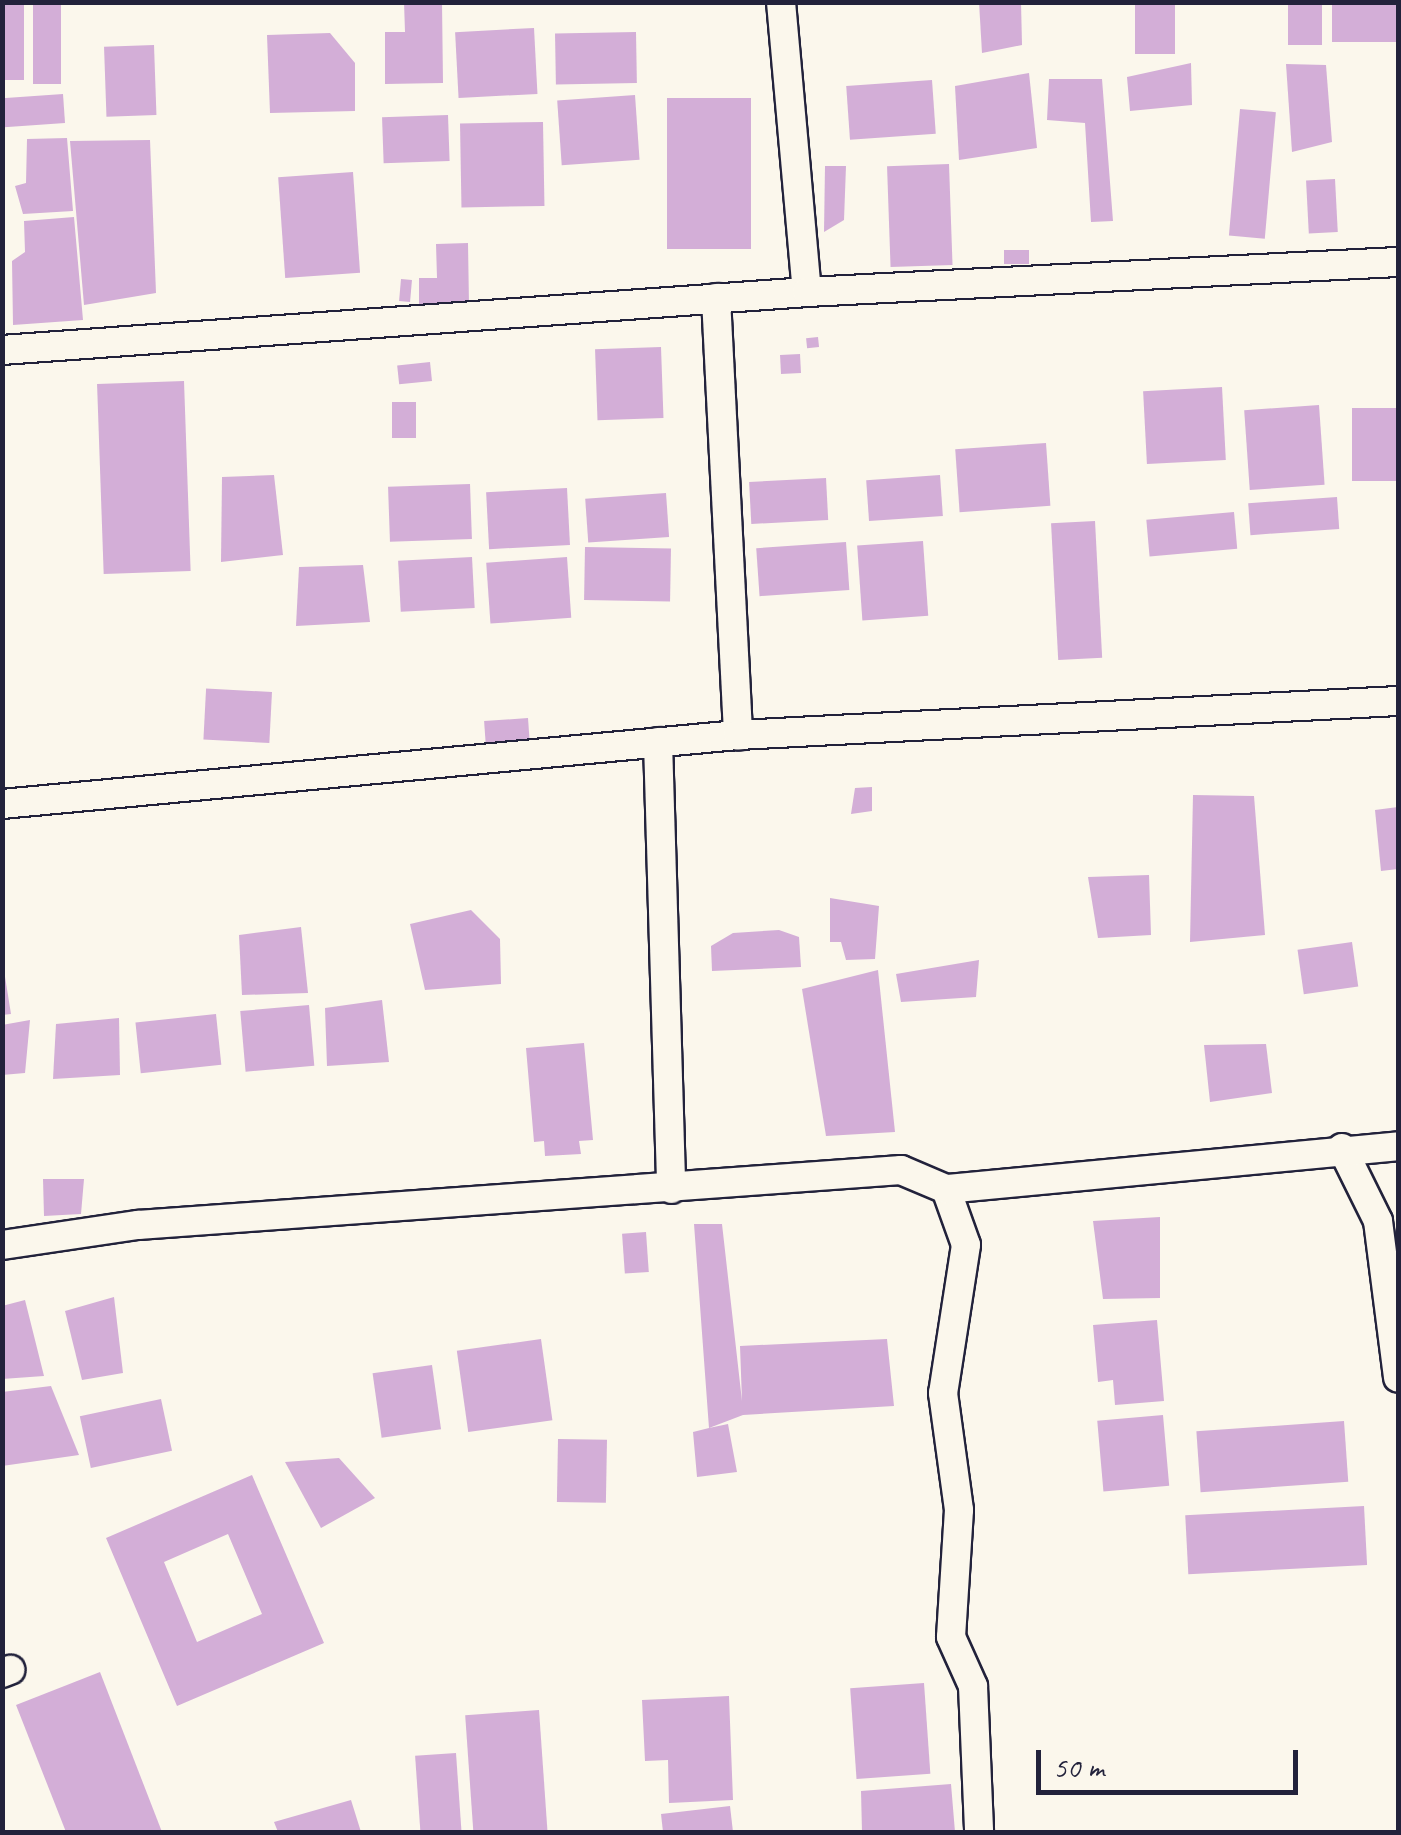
<!DOCTYPE html>
<html>
<head>
<meta charset="utf-8">
<style>
	body { margin:0 }
	#map { position:relative; width:1401px; height:1835px; overflow:hidden; background:#fbf7ec; font-family:Caveat,sans-serif }
	div>[style] { position:absolute }
	[style*='--x'] { left:calc(var(--x)*1px); top:calc(var(--y)*1px); width:calc(var(--w)*1px); rotate:calc(var(--a)*1deg) }
	.building>* { inset:0; background:#d3aed7; transform-origin:0 0 }
	.roads { filter:drop-shadow(2px 0 #22223b) drop-shadow(-2px 0 #22223b) drop-shadow(0 2px #22223b) drop-shadow(0 -2px #22223b) }
	.street>* { height:28px; margin:-14px; padding:0 14px; transform-origin:14px; border-radius:14px; background:#fbf7ec }
	span { translate:-50% -50%; white-space:nowrap; text-align:center; line-height:1.15; -webkit-text-stroke:8px #fbf7ec; paint-order:stroke }
	.frame { position:absolute; inset:0; border:5px solid #22223b; pointer-events:none }
	.scale { position:absolute; left:1036px; top:1750px; width:262px; height:45px; box-sizing:border-box; border:5px solid #22223b; border-top:0; padding-left:12px; font-size:30px; line-height:35px; white-space:nowrap; color:#22223b; -webkit-text-stroke:8px #fbf7ec; paint-order:stroke }
</style>
</head>
<body>
<div id="map">
	<div class="building">
		<div style="left:2px;top:2px;width:22px;height:78px"></div>
		<div style="left:33px;top:2px;width:28px;height:82px"></div>
		<div style="clip-path:polygon(404px 2px,442px 2px,443px 83px,385px 84px,385px 32px,405px 32px)"></div>
		<div style="clip-path:polygon(979px 2px,1021px 2px,1022px 45px,982px 53px)"></div>
		<div style="left:1135px;top:2px;width:40px;height:52px"></div>
		<div style="left:1288px;top:2px;width:34px;height:43px"></div>
		<div style="left:1332px;top:2px;width:66px;height:40px"></div>
		<div style="left:534px;top:28px;width:66px;height:79px;rotate:87deg"></div>
		<div style="left:636px;top:32px;width:51px;height:81px;rotate:89deg"></div>
		<div style="clip-path:polygon(330px 33px,355px 63px,355px 111px,270px 113px,267px 35px)"></div>
		<div style="left:154px;top:45px;width:70px;height:50px;rotate:88deg"></div>
		<div style="clip-path:polygon(1191px 63px,1192px 105px,1130px 111px,1127px 77px)"></div>
		<div style="clip-path:polygon(1286px 64px,1326px 65px,1332px 142px,1292px 152px)"></div>
		<div style="clip-path:polygon(1029px 73px,1037px 148px,959px 160px,955px 86px)"></div>
		<div style="clip-path:polygon(1049px 79px,1102px 79px,1113px 221px,1091px 222px,1085px 123px,1047px 120px)"></div>
		<div style="left:932px;top:80px;width:54px;height:86px;rotate:86deg"></div>
		<div style="left:63px;top:94px;width:29px;height:61px;rotate:86deg"></div>
		<div style="left:635px;top:95px;width:65px;height:78px;rotate:86deg"></div>
		<div style="left:751px;top:98px;width:151px;height:84px;rotate:90deg"></div>
		<div style="left:1240px;top:109px;width:36px;height:127px;rotate:5deg"></div>
		<div style="left:448px;top:115px;width:46px;height:66px;rotate:88deg"></div>
		<div style="left:543px;top:122px;width:84px;height:83px;rotate:89deg"></div>
		<div style="clip-path:polygon(67px 138px,73px 211px,23px 214px,15px 186px,26px 183px,27px 139px)"></div>
		<div style="clip-path:polygon(150px 140px,156px 293px,84px 305px,70px 141px)"></div>
		<div style="left:949px;top:164px;width:101px;height:62px;rotate:88deg"></div>
		<div style="clip-path:polygon(825px 166px,846px 166px,844px 220px,824px 232px)"></div>
		<div style="left:353px;top:172px;width:101px;height:75px;rotate:86deg"></div>
		<div style="left:1335px;top:179px;width:53px;height:29px;rotate:87deg"></div>
		<div style="clip-path:polygon(74px 217px,83px 320px,13px 325px,12px 261px,25px 252px,24px 221px)"></div>
		<div style="clip-path:polygon(468px 243px,469px 304px,419px 305px,419px 278px,437px 278px,436px 244px)"></div>
		<div style="left:1029px;top:250px;width:14px;height:25px;rotate:90deg"></div>
		<div style="left:401px;top:279px;width:11px;height:22px;rotate:5deg"></div>
		<div style="left:818px;top:337px;width:10px;height:12px;rotate:84deg"></div>
		<div style="left:661px;top:347px;width:71px;height:66px;rotate:88deg"></div>
		<div style="left:800px;top:354px;width:19px;height:20px;rotate:87deg"></div>
		<div style="left:430px;top:362px;width:19px;height:33px;rotate:84deg"></div>
		<div style="left:184px;top:381px;width:190px;height:87px;rotate:88deg"></div>
		<div style="left:1222px;top:387px;width:73px;height:79px;rotate:87deg"></div>
		<div style="left:392px;top:402px;width:24px;height:36px"></div>
		<div style="left:1319px;top:405px;width:80px;height:75px;rotate:86deg"></div>
		<div style="left:1398px;top:408px;width:73px;height:46px;rotate:90deg"></div>
		<div style="left:1046px;top:443px;width:63px;height:91px;rotate:86deg"></div>
		<div style="clip-path:polygon(274px 475px,283px 555px,221px 562px,222px 477px)"></div>
		<div style="left:940px;top:475px;width:41px;height:74px;rotate:86deg"></div>
		<div style="left:826px;top:478px;width:42px;height:77px;rotate:87deg"></div>
		<div style="left:470px;top:484px;width:55px;height:82px;rotate:88deg"></div>
		<div style="left:567px;top:488px;width:57px;height:81px;rotate:87deg"></div>
		<div style="left:666px;top:493px;width:44px;height:81px;rotate:86deg"></div>
		<div style="left:1337px;top:497px;width:32px;height:89px;rotate:86deg"></div>
		<div style="left:1234px;top:512px;width:37px;height:88px;rotate:85deg"></div>
		<div style="left:1095px;top:521px;width:137px;height:44px;rotate:87deg"></div>
		<div style="left:923px;top:541px;width:75px;height:66px;rotate:86deg"></div>
		<div style="left:846px;top:542px;width:48px;height:90px;rotate:86deg"></div>
		<div style="left:585px;top:547px;width:86px;height:53px;rotate:1deg"></div>
		<div style="left:472px;top:557px;width:51px;height:74px;rotate:87deg"></div>
		<div style="left:567px;top:557px;width:61px;height:81px;rotate:86deg"></div>
		<div style="clip-path:polygon(363px 565px,370px 622px,296px 626px,299px 567px)"></div>
		<div style="left:272px;top:692px;width:51px;height:66px;rotate:93deg"></div>
		<div style="left:528px;top:718px;width:26px;height:44px;rotate:86deg"></div>
		<div style="clip-path:polygon(872px 787px,872px 811px,851px 814px,855px 788px)"></div>
		<div style="clip-path:polygon(1193px 795px,1254px 796px,1265px 935px,1190px 942px)"></div>
		<div style="clip-path:polygon(1398px 807px,1398px 869px,1381px 871px,1375px 810px)"></div>
		<div style="clip-path:polygon(1149px 875px,1151px 935px,1098px 938px,1088px 877px)"></div>
		<div style="clip-path:polygon(830px 898px,879px 906px,875px 959px,846px 960px,841px 942px,830px 942px)"></div>
		<div style="clip-path:polygon(471px 910px,500px 939px,501px 984px,425px 990px,410px 924px)"></div>
		<div style="clip-path:polygon(301px 927px,308px 993px,242px 995px,239px 935px)"></div>
		<div style="clip-path:polygon(779px 930px,799px 937px,801px 967px,712px 971px,711px 946px,733px 933px)"></div>
		<div style="left:1352px;top:942px;width:45px;height:55px;rotate:82deg"></div>
		<div style="clip-path:polygon(2px 958px,11px 1014px,2px 1015px)"></div>
		<div style="clip-path:polygon(979px 960px,976px 997px,901px 1002px,896px 974px)"></div>
		<div style="clip-path:polygon(878px 970px,895px 1132px,826px 1136px,802px 989px)"></div>
		<div style="clip-path:polygon(382px 1000px,389px 1062px,327px 1066px,325px 1008px)"></div>
		<div style="left:309px;top:1005px;width:61px;height:69px;rotate:85deg"></div>
		<div style="left:216px;top:1014px;width:51px;height:81px;rotate:84deg"></div>
		<div style="clip-path:polygon(119px 1018px,120px 1075px,53px 1079px,56px 1024px)"></div>
		<div style="clip-path:polygon(30px 1020px,25px 1073px,2px 1075px,2px 1025px)"></div>
		<div style="clip-path:polygon(584px 1043px,593px 1140px,579px 1141px,581px 1154px,545px 1156px,544px 1141px,534px 1142px,526px 1048px)"></div>
		<div style="clip-path:polygon(1266px 1044px,1272px 1093px,1210px 1102px,1204px 1045px)"></div>
		<div style="clip-path:polygon(43px 1179px,84px 1179px,81px 1214px,44px 1216px)"></div>
		<div style="clip-path:polygon(1160px 1217px,1160px 1298px,1103px 1299px,1093px 1221px)"></div>
		<div style="clip-path:polygon(694px 1224px,722px 1224px,742px 1401px,740px 1346px,887px 1339px,894px 1406px,743px 1415px,709px 1428px,728px 1424px,737px 1472px,697px 1477px,693px 1432px,709px 1428px)"></div>
		<div style="left:646px;top:1232px;width:40px;height:24px;rotate:86deg"></div>
		<div style="clip-path:polygon(114px 1297px,123px 1373px,82px 1380px,65px 1311px)"></div>
		<div style="clip-path:polygon(25px 1300px,44px 1376px,2px 1379px,2px 1306px)"></div>
		<div style="clip-path:polygon(1157px 1320px,1164px 1401px,1115px 1405px,1113px 1380px,1098px 1382px,1093px 1325px)"></div>
		<div style="left:541px;top:1339px;width:82px;height:85px;rotate:82deg"></div>
		<div style="left:432px;top:1365px;width:65px;height:60px;rotate:82deg"></div>
		<div style="clip-path:polygon(51px 1386px,79px 1455px,2px 1466px,2px 1392px)"></div>
		<div style="left:161px;top:1399px;width:53px;height:83px;rotate:78deg"></div>
		<div style="left:1163px;top:1415px;width:71px;height:66px;rotate:85deg"></div>
		<div style="left:1344px;top:1421px;width:61px;height:148px;rotate:86deg"></div>
		<div style="left:558px;top:1439px;width:49px;height:63px;rotate:1deg"></div>
		<div style="clip-path:polygon(339px 1458px,375px 1498px,321px 1528px,285px 1462px)"></div>
		<div style="clip-path:polygon(evenodd,252px 1475px,324px 1643px,177px 1706px,106px 1538px,252px 1475px,228px 1534px,262px 1614px,197px 1642px,164px 1562px,228px 1534px)"></div>
		<div style="left:1364px;top:1506px;width:59px;height:179px;rotate:87deg"></div>
		<div style="clip-path:polygon(100px 1672px,162px 1832px,66px 1832px,16px 1705px)"></div>
		<div style="left:924px;top:1683px;width:91px;height:74px;rotate:86deg"></div>
		<div style="clip-path:polygon(729px 1696px,733px 1800px,669px 1803px,668px 1760px,645px 1761px,642px 1700px)"></div>
		<div style="left:539px;top:1710px;width:122px;height:74px;rotate:86deg"></div>
		<div style="left:456px;top:1753px;width:79px;height:41px;rotate:86deg"></div>
		<div style="clip-path:polygon(951px 1784px,955px 1832px,862px 1832px,861px 1791px)"></div>
		<div style="clip-path:polygon(351px 1800px,361px 1832px,278px 1832px,274px 1822px)"></div>
		<div style="clip-path:polygon(730px 1806px,733px 1832px,663px 1832px,661px 1814px)"></div>
	</div>
	<div class="roads">
		<div class="street">
			<div style="--x:781;--y:2;--w:291;--a:84.9"></div>
			<div style="--x:716;--y:298;--w:438;--a:87.1"></div>
			<div style="--x:2;--y:350;--w:807;--a:-4.12"></div>
			<div style="--x:807;--y:292;--w:592;--a:-2.91"></div>
			<div style="--x:658;--y:742;--w:447;--a:88.3"></div>
			<div style="--x:2;--y:804;--w:739;--a:-5.36"></div>
			<div style="--x:738;--y:735;--w:661;--a:-2.95"></div>
			<div style="--x:1342;--y:1148;--w:81;--a:63.7"></div>
			<div style="--x:1378;--y:1221;--w:158;--a:82.7"></div>
			<div style="--x:946;--y:1189;--w:59;--a:70.3"></div>
			<div style="--x:966;--y:1245;--w:150;--a:98.8"></div>
			<div style="--x:943;--y:1393;--w:118;--a:82.2"></div>
			<div style="--x:959;--y:1510;--w:127;--a:93.6"></div>
			<div style="--x:951;--y:1637;--w:54;--a:65.8"></div>
			<div style="--x:973;--y:1686;--w:146;--a:87.6"></div>
			<div style="--x:2;--y:1245;--w:137;--a:-8.4"></div>
			<div style="--x:138;--y:1225;--w:765;--a:-4.12"></div>
			<div style="--x:901;--y:1170;--w:49;--a:22.9"></div>
			<div style="--x:946;--y:1189;--w:454;--a:-5.4"></div>
			<div style="--x:2;--y:1673;--w:9;--a:-21"></div>
		</div>
	</div>
	<div class="frame"></div>
	<div class="scale">50 m</div>
</div>
</body>
</html>
